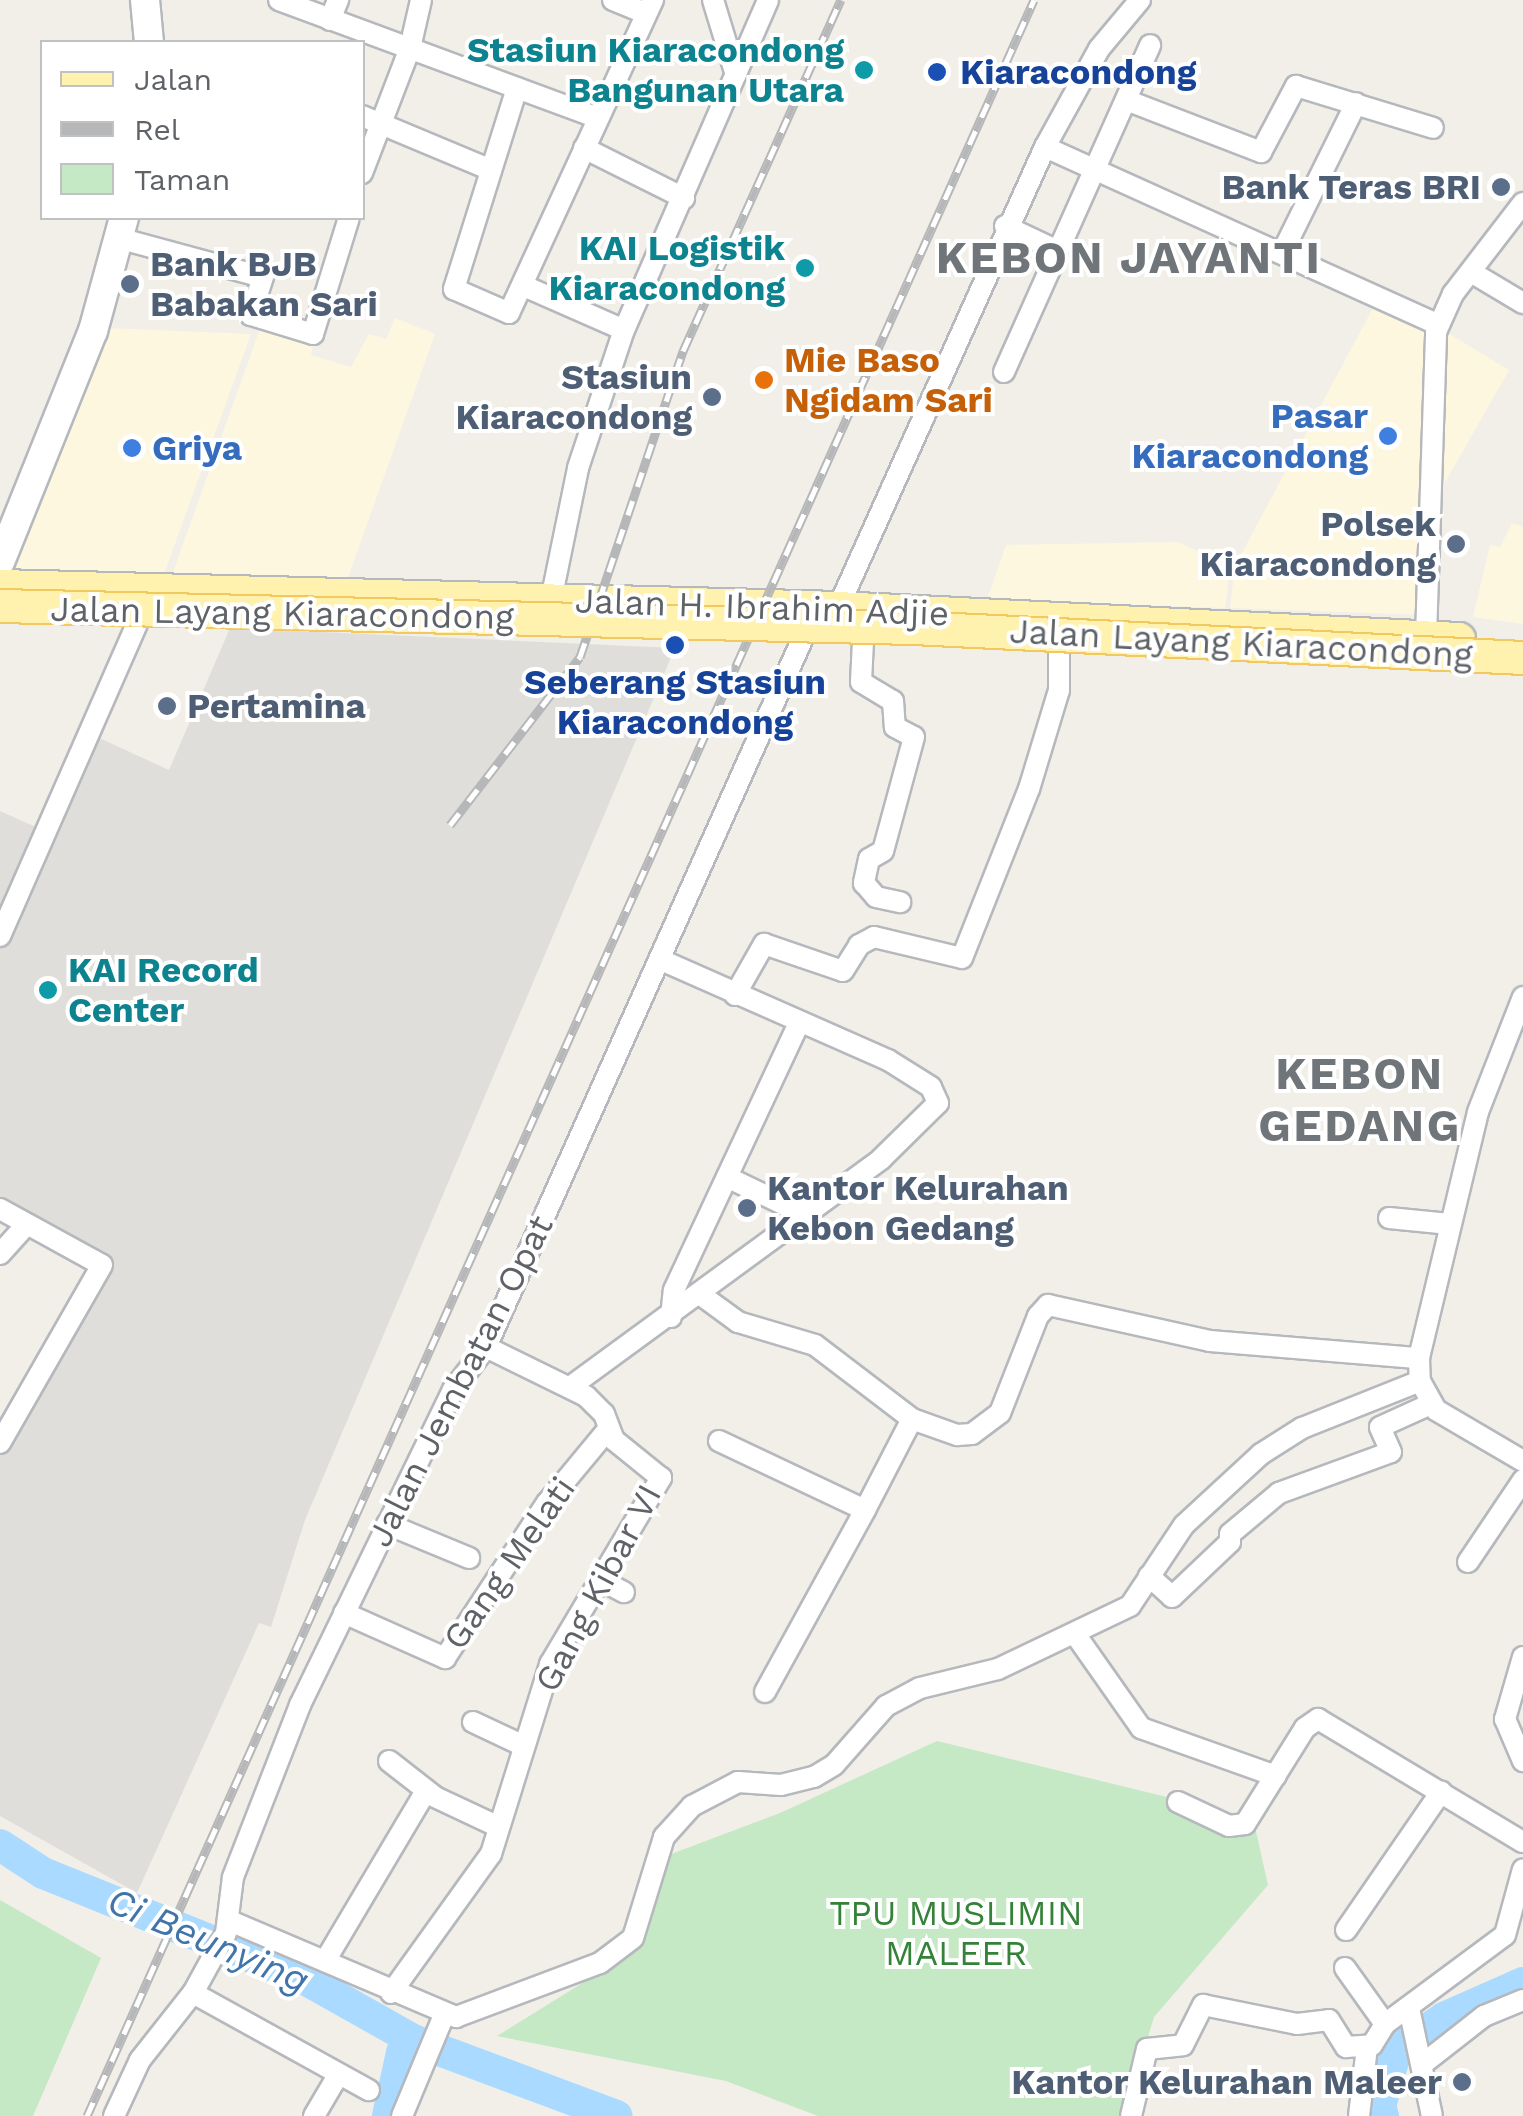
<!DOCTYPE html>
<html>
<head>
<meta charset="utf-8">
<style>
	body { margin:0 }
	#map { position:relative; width:1523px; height:2116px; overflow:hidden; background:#f1efe8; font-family:"Work Sans",sans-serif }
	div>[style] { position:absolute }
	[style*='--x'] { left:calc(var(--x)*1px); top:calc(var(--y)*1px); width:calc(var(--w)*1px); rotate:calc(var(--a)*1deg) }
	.commercial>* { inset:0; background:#fef7e0 }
	.industrial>* { inset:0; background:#e0deda }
	.green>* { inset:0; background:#c5e8c5 }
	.river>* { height:32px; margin:-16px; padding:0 16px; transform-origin:16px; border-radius:16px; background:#aadaff }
	.roads { filter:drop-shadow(2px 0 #b5b8bc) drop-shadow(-2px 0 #b5b8bc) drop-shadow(0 2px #b5b8bc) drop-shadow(0 -2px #b5b8bc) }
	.minor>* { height:20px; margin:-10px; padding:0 10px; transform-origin:10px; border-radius:10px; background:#fff }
	.tertiary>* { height:28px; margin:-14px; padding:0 14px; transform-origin:14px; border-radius:14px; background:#fff }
	.primary>* { height:32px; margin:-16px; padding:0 16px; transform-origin:16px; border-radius:16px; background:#fff2af }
	.rail>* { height:9px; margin-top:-4.5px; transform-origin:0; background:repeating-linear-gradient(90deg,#fff 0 15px,#b6b7b8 0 30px); box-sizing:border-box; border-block:2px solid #b6b7b8 }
	.bridges { filter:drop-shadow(2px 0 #f2c960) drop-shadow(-2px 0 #f2c960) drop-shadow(0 2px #f2c960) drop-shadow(0 -2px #f2c960) }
	.primary-bridge>* { height:32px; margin:-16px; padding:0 16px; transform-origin:16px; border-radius:16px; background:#fff2af }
	.dots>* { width:28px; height:28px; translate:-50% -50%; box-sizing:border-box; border:5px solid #fff; border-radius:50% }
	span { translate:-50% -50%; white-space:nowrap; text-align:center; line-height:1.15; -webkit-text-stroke:8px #fff; paint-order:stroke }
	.culture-label { font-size:35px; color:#0d838f; font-weight:700 }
	.right { translate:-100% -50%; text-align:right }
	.left { translate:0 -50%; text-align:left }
	.transit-label { font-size:35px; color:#164399; font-weight:700 }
	.service-label { font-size:35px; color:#4e5e75; font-weight:700 }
	.food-label { font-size:35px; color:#c56008; font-weight:700 }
	.shop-label { font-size:35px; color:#366cbe; font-weight:700 }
	.street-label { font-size:35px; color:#5f6368 }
	.park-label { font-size:35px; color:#348238 }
	.water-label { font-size:38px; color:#4174aa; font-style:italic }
	.district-label { font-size:45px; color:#70757a; font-weight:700; letter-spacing:2.5px }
	.legend { position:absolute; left:40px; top:40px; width:325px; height:180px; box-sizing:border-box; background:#fff; border:2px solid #bfc1c3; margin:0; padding:12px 18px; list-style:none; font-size:30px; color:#5f6368 }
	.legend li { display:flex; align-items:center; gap:20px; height:50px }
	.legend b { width:50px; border:2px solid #bfc1c3 }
</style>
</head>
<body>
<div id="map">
	<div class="commercial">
		<div style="clip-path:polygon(1381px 293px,1509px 370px,1434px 502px,1427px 615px,1230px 608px,1235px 566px)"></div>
		<div style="clip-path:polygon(395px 318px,435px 334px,347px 580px,172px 575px,262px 323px,314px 340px,311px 355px,351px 367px,369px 334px,386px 339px)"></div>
		<div style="clip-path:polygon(105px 328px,251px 334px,164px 574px,15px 569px)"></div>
		<div style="clip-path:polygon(1512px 523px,1523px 527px,1523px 624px,1473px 617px,1490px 545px,1500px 547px)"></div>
		<div style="clip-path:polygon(1178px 542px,1230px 566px,1225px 608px,987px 600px,1006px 545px)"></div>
	</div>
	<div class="industrial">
		<div style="clip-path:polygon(230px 628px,675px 648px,305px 1520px,271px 1627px,259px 1623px,137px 1893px,0 1816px,0 1435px,105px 1262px,0 1200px,0 948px,95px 736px,169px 770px)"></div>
		<div style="clip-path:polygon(0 811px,38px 828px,0 909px)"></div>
	</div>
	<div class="green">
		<div style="clip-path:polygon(937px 1741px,1253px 1818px,1268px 1885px,1154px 2017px,1124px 2116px,818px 2116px,726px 2081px,497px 2036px,613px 1964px,666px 1856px,780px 1813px)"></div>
		<div style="clip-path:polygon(0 1900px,101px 1958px,33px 2116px,0 2116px)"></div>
	</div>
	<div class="river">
		<div style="--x:0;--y:1845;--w:51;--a:33.1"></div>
		<div style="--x:43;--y:1873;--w:283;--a:22"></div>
		<div style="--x:305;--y:1979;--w:126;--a:29.4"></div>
		<div style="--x:415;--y:2041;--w:215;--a:20.4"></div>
		<div style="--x:388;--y:2116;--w:65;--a:-77.5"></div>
		<div style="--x:402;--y:2053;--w:18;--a:-43"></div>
		<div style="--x:1383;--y:2116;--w:10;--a:-107"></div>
		<div style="--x:1380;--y:2106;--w:57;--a:-73.8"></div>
		<div style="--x:1396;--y:2051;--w:58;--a:-34.5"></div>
		<div style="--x:1444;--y:2018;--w:86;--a:-23.9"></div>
	</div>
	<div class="roads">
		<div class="minor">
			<div style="--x:279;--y:0;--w:340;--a:20.3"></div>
			<div style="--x:613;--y:0;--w:35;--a:22"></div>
			<div style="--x:713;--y:0;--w:78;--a:73"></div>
			<div style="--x:330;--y:20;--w:22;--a:-68"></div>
			<div style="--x:517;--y:88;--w:211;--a:107.4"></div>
			<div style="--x:454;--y:289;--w:60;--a:23.6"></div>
			<div style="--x:509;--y:313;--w:345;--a:-65.3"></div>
			<div style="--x:1126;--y:100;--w:145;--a:21.1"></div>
			<div style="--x:1261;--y:152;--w:75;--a:-62.1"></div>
			<div style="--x:1296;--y:86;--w:143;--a:17"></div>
			<div style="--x:362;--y:116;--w:140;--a:22.7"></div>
			<div style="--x:1045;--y:147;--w:432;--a:24.3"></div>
			<div style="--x:584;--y:148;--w:112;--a:26.6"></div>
			<div style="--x:362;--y:173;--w:134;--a:-69"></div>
			<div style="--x:410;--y:48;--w:49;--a:-77.1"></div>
			<div style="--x:1005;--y:226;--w:59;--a:25.3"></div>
			<div style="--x:118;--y:238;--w:150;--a:15.1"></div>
			<div style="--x:263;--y:277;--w:40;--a:108"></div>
			<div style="--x:251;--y:315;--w:65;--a:17"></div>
			<div style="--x:313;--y:334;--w:121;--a:-72.8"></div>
			<div style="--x:1282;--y:253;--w:167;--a:-63.7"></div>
			<div style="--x:1471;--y:272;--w:61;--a:30.8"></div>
			<div style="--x:524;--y:286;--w:109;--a:23.7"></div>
			<div style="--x:1004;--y:372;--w:358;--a:-65.9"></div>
			<div style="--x:551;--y:600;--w:135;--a:-78.4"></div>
			<div style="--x:578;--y:468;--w:145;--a:-71.6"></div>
			<div style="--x:624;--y:330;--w:360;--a:-66.4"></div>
			<div style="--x:838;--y:608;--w:505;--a:-65.82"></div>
			<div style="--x:1045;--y:147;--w:112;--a:-61.1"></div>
			<div style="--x:1099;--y:49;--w:64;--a:-50.1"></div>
			<div style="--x:1426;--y:637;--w:305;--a:-88.1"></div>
			<div style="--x:1436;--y:332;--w:42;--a:-65.9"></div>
			<div style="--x:1453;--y:294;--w:115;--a:-52.4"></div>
			<div style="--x:863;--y:641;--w:41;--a:92.8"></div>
			<div style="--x:861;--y:682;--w:37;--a:31"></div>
			<div style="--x:893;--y:701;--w:26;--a:86"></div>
			<div style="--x:895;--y:727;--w:21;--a:28"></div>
			<div style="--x:914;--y:737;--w:118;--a:105.2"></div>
			<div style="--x:883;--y:851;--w:16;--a:150"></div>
			<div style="--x:869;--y:859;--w:25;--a:102"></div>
			<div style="--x:864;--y:883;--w:18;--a:49"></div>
			<div style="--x:876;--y:897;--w:25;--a:12"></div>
			<div style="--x:0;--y:936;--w:341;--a:-66.3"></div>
			<div style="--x:735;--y:995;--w:59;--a:-60.4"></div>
			<div style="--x:764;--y:944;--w:83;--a:18.9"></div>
			<div style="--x:843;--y:971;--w:31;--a:-58"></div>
			<div style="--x:859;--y:945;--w:17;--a:-28"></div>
			<div style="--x:874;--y:937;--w:90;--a:13.4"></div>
			<div style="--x:962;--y:958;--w:182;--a:-68.4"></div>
			<div style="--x:1029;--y:789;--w:103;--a:-73.1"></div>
			<div style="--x:1059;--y:690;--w:40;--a:-90"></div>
			<div style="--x:1523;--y:997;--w:123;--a:111.4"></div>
			<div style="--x:1478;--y:1112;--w:253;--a:103.5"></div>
			<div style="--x:1419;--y:1358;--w:23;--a:88"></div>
			<div style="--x:1420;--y:1381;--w:33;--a:61"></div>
			<div style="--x:1436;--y:1410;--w:101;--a:30.4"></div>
			<div style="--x:727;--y:1177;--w:85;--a:25.7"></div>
			<div style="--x:0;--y:1209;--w:116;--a:28.8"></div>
			<div style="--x:102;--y:1265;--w:205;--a:119.8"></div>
			<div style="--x:1389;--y:1218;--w:61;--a:5.6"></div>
			<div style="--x:0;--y:1254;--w:39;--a:-48"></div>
			<div style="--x:701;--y:1295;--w:46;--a:36.1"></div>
			<div style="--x:738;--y:1322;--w:80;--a:16.6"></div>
			<div style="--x:815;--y:1345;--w:122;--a:37.3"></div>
			<div style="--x:912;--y:1419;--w:48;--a:19.6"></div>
			<div style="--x:957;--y:1435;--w:15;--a:-4"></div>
			<div style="--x:972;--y:1434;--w:35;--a:-37"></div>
			<div style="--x:1000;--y:1413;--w:104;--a:-68.6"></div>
			<div style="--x:1038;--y:1316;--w:15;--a:-48"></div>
			<div style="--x:1048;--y:1305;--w:166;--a:12.5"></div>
			<div style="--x:1210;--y:1341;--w:210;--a:4.7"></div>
			<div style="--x:671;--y:1317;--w:27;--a:-84"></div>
			<div style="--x:674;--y:1290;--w:295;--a:-64.9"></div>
			<div style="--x:570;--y:1387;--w:386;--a:-36.2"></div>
			<div style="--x:881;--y:1159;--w:80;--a:-44.5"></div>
			<div style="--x:938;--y:1103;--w:17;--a:-114"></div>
			<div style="--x:931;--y:1087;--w:51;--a:-147.9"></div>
			<div style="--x:888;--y:1060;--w:250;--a:-156.2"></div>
			<div style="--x:719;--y:1441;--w:161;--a:25.3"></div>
			<div style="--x:865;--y:1510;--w:102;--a:-62.7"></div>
			<div style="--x:387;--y:1524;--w:89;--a:22.5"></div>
			<div style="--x:1468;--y:1562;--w:99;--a:-56.1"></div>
			<div style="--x:1149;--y:1576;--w:31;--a:42"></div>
			<div style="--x:1172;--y:1597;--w:80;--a:-43.5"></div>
			<div style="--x:1230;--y:1542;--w:8;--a:-90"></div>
			<div style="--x:1230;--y:1534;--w:64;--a:-39.9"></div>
			<div style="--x:1279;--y:1493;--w:119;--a:-20.1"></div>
			<div style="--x:1391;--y:1452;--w:27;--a:-114"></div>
			<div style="--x:1380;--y:1427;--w:56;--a:-24.3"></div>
			<div style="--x:601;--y:1580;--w:26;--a:28"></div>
			<div style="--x:344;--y:1613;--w:111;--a:24"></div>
			<div style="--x:445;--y:1658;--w:186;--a:-56.7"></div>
			<div style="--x:547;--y:1503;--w:97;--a:-50.4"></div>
			<div style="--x:1075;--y:1634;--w:115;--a:54.9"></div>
			<div style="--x:1141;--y:1728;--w:143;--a:19.6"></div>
			<div style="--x:1523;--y:1657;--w:65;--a:106.2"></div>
			<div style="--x:1505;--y:1719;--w:46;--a:66.8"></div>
			<div style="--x:765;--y:1692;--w:208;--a:-61.2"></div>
			<div style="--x:473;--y:1722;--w:56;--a:25.2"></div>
			<div style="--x:389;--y:1761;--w:58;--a:38"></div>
			<div style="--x:435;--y:1797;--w:68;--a:25.1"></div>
			<div style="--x:1178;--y:1802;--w:56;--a:25.2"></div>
			<div style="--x:1229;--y:1826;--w:16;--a:-7"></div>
			<div style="--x:1245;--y:1824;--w:113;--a:-58"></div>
			<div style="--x:1305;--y:1728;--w:16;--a:-35"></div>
			<div style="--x:1318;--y:1719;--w:239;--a:31"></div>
			<div style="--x:230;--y:1921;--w:246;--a:23"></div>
			<div style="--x:456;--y:2017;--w:154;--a:-20.6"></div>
			<div style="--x:600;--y:1963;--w:41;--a:-37.1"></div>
			<div style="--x:633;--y:1938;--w:106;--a:-72.9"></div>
			<div style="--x:664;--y:1837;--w:42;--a:-47.9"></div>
			<div style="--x:692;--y:1806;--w:52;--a:-27.6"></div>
			<div style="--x:738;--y:1782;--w:43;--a:4"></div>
			<div style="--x:781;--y:1785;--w:34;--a:-14"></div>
			<div style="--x:814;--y:1777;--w:23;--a:-31"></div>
			<div style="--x:834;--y:1765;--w:79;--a:-48.6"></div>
			<div style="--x:886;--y:1706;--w:38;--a:-28"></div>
			<div style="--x:920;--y:1688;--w:80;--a:-13.7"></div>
			<div style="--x:998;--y:1669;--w:146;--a:-25.5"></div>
			<div style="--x:1130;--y:1606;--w:97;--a:-56.3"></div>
			<div style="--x:1184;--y:1525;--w:105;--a:-42.7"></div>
			<div style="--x:1261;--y:1454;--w:49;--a:-32.4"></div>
			<div style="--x:1302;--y:1428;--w:127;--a:-21.7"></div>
			<div style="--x:1346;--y:1930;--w:168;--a:-55.5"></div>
			<div style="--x:325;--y:1961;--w:198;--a:-59.3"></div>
			<div style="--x:1345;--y:1968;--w:69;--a:54.5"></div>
			<div style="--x:193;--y:1993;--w:201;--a:28.9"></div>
			<div style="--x:391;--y:1993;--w:171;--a:-54.3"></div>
			<div style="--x:491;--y:1854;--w:199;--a:-72.7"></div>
			<div style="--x:550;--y:1664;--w:217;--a:-59.2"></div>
			<div style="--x:661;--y:1478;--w:60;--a:-141"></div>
			<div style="--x:614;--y:1440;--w:28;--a:-111"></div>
			<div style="--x:604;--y:1414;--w:25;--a:-135"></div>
			<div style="--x:586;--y:1396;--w:111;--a:-153.9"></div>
			<div style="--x:1409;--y:2008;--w:110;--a:78"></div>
			<div style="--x:1385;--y:2024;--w:149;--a:-36.6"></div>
			<div style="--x:1505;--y:1935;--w:68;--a:-74.7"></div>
			<div style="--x:1424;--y:2063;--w:76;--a:-38.1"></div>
			<div style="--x:1484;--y:2016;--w:42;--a:-22.3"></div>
			<div style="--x:114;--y:2116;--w:62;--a:-65.1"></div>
			<div style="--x:140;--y:2060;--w:85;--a:-51.7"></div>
			<div style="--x:193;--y:1993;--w:68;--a:-61.2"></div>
			<div style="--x:226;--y:1933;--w:56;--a:-82.9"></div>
			<div style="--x:233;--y:1877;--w:185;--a:-68.7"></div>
			<div style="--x:300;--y:1705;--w:350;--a:-64.1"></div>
			<div style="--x:453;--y:1390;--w:54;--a:-52.5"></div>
			<div style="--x:486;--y:1347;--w:774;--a:-65.92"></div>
			<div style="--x:314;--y:2116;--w:45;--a:-59.5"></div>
			<div style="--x:402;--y:2116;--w:109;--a:-67.4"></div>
			<div style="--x:1131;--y:2116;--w:69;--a:-76.6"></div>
			<div style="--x:1147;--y:2049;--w:36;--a:-6"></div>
			<div style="--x:1183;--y:2045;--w:45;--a:-63.4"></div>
			<div style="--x:1203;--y:2005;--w:96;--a:11.4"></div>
			<div style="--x:1297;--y:2024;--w:32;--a:-7"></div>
			<div style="--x:1329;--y:2020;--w:32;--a:58"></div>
			<div style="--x:1346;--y:2047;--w:26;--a:-4"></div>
			<div style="--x:1372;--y:2045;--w:25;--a:-58"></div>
			<div style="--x:1359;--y:2116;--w:69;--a:-83.4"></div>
		</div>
		<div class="tertiary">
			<div style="--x:145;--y:0;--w:42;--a:84.6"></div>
			<div style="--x:0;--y:562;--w:249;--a:-68.1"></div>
			<div style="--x:93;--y:331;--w:117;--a:-74.7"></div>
		</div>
		<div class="primary">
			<div style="--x:0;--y:586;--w:838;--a:1.5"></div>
			<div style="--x:838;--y:608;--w:622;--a:2.86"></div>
		</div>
	</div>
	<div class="rail">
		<div style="--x:450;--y:825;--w:212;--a:-52.3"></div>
		<div style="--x:580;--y:657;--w:323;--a:-71.4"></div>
		<div style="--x:683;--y:351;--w:385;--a:-65.8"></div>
		<div style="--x:87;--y:2116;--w:2318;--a:-65.89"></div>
	</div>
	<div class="bridges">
		<div class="primary-bridge">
			<div style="--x:0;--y:606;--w:914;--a:1.38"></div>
			<div style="--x:914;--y:628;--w:610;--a:2.82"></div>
		</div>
	</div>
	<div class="dots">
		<div style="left:864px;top:70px;background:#0f9aa8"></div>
		<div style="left:937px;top:72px;background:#1a4fb4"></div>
		<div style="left:1501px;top:187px;background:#5c6f8a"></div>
		<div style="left:805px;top:268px;background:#0f9aa8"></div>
		<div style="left:130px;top:284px;background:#5c6f8a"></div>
		<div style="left:764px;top:380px;background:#e8710a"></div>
		<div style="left:712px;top:397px;background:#5c6f8a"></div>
		<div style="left:1388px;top:436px;background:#3f7fe0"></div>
		<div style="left:132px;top:448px;background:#3f7fe0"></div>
		<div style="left:1456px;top:544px;background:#5c6f8a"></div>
		<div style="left:675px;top:645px;background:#1a4fb4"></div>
		<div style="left:167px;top:706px;background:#5c6f8a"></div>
		<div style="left:48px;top:990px;background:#0f9aa8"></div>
		<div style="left:747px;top:1208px;background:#5c6f8a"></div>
		<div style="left:1462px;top:2082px;background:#5c6f8a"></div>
	</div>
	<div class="culture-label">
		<span class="right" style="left:844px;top:70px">Stasiun Kiaracondong<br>Bangunan Utara</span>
		<span class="right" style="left:785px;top:268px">KAI Logistik<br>Kiaracondong</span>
		<span class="left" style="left:68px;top:990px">KAI Record<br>Center</span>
	</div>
	<div class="transit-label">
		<span class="left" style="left:960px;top:72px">Kiaracondong</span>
		<span style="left:675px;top:702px">Seberang Stasiun<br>Kiaracondong</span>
	</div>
	<div class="service-label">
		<span class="right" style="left:1481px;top:187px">Bank Teras BRI</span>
		<span class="left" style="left:150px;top:284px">Bank BJB<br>Babakan Sari</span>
		<span class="right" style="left:692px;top:397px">Stasiun<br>Kiaracondong</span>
		<span class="right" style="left:1436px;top:544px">Polsek<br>Kiaracondong</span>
		<span class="left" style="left:187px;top:706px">Pertamina</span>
		<span class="left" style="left:767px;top:1208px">Kantor Kelurahan<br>Kebon Gedang</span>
		<span class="right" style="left:1442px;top:2082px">Kantor Kelurahan Maleer</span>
	</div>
	<div class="food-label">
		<span class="left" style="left:784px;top:380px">Mie Baso<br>Ngidam Sari</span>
	</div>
	<div class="shop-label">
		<span class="right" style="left:1368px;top:436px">Pasar<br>Kiaracondong</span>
		<span class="left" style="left:152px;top:448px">Griya</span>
	</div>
	<div class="street-label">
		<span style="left:762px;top:607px;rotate:2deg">Jalan H. Ibrahim Adjie</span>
		<span style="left:282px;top:613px;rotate:1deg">Jalan Layang Kiaracondong</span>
		<span style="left:1241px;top:643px;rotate:3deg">Jalan Layang Kiaracondong</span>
		<span style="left:460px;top:1381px;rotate:-63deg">Jalan Jembatan Opat</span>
		<span style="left:509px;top:1563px;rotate:-55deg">Gang Melati</span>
		<span style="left:598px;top:1588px;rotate:-62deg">Gang Kibar VI</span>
	</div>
	<div class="park-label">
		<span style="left:956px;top:1933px">TPU MUSLIMIN<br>MALEER</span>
	</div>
	<div class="water-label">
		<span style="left:208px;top:1941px;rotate:23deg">Ci Beunying</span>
	</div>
	<div class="district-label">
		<span style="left:1129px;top:258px">KEBON JAYANTI</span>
		<span style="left:1360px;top:1100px">KEBON<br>GEDANG</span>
	</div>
	<ul class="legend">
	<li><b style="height:12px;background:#fff2af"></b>Jalan</li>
	<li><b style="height:12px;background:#b6b7b8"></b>Rel</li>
	<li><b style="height:28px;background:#c5e8c5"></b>Taman</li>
	</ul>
</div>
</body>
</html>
